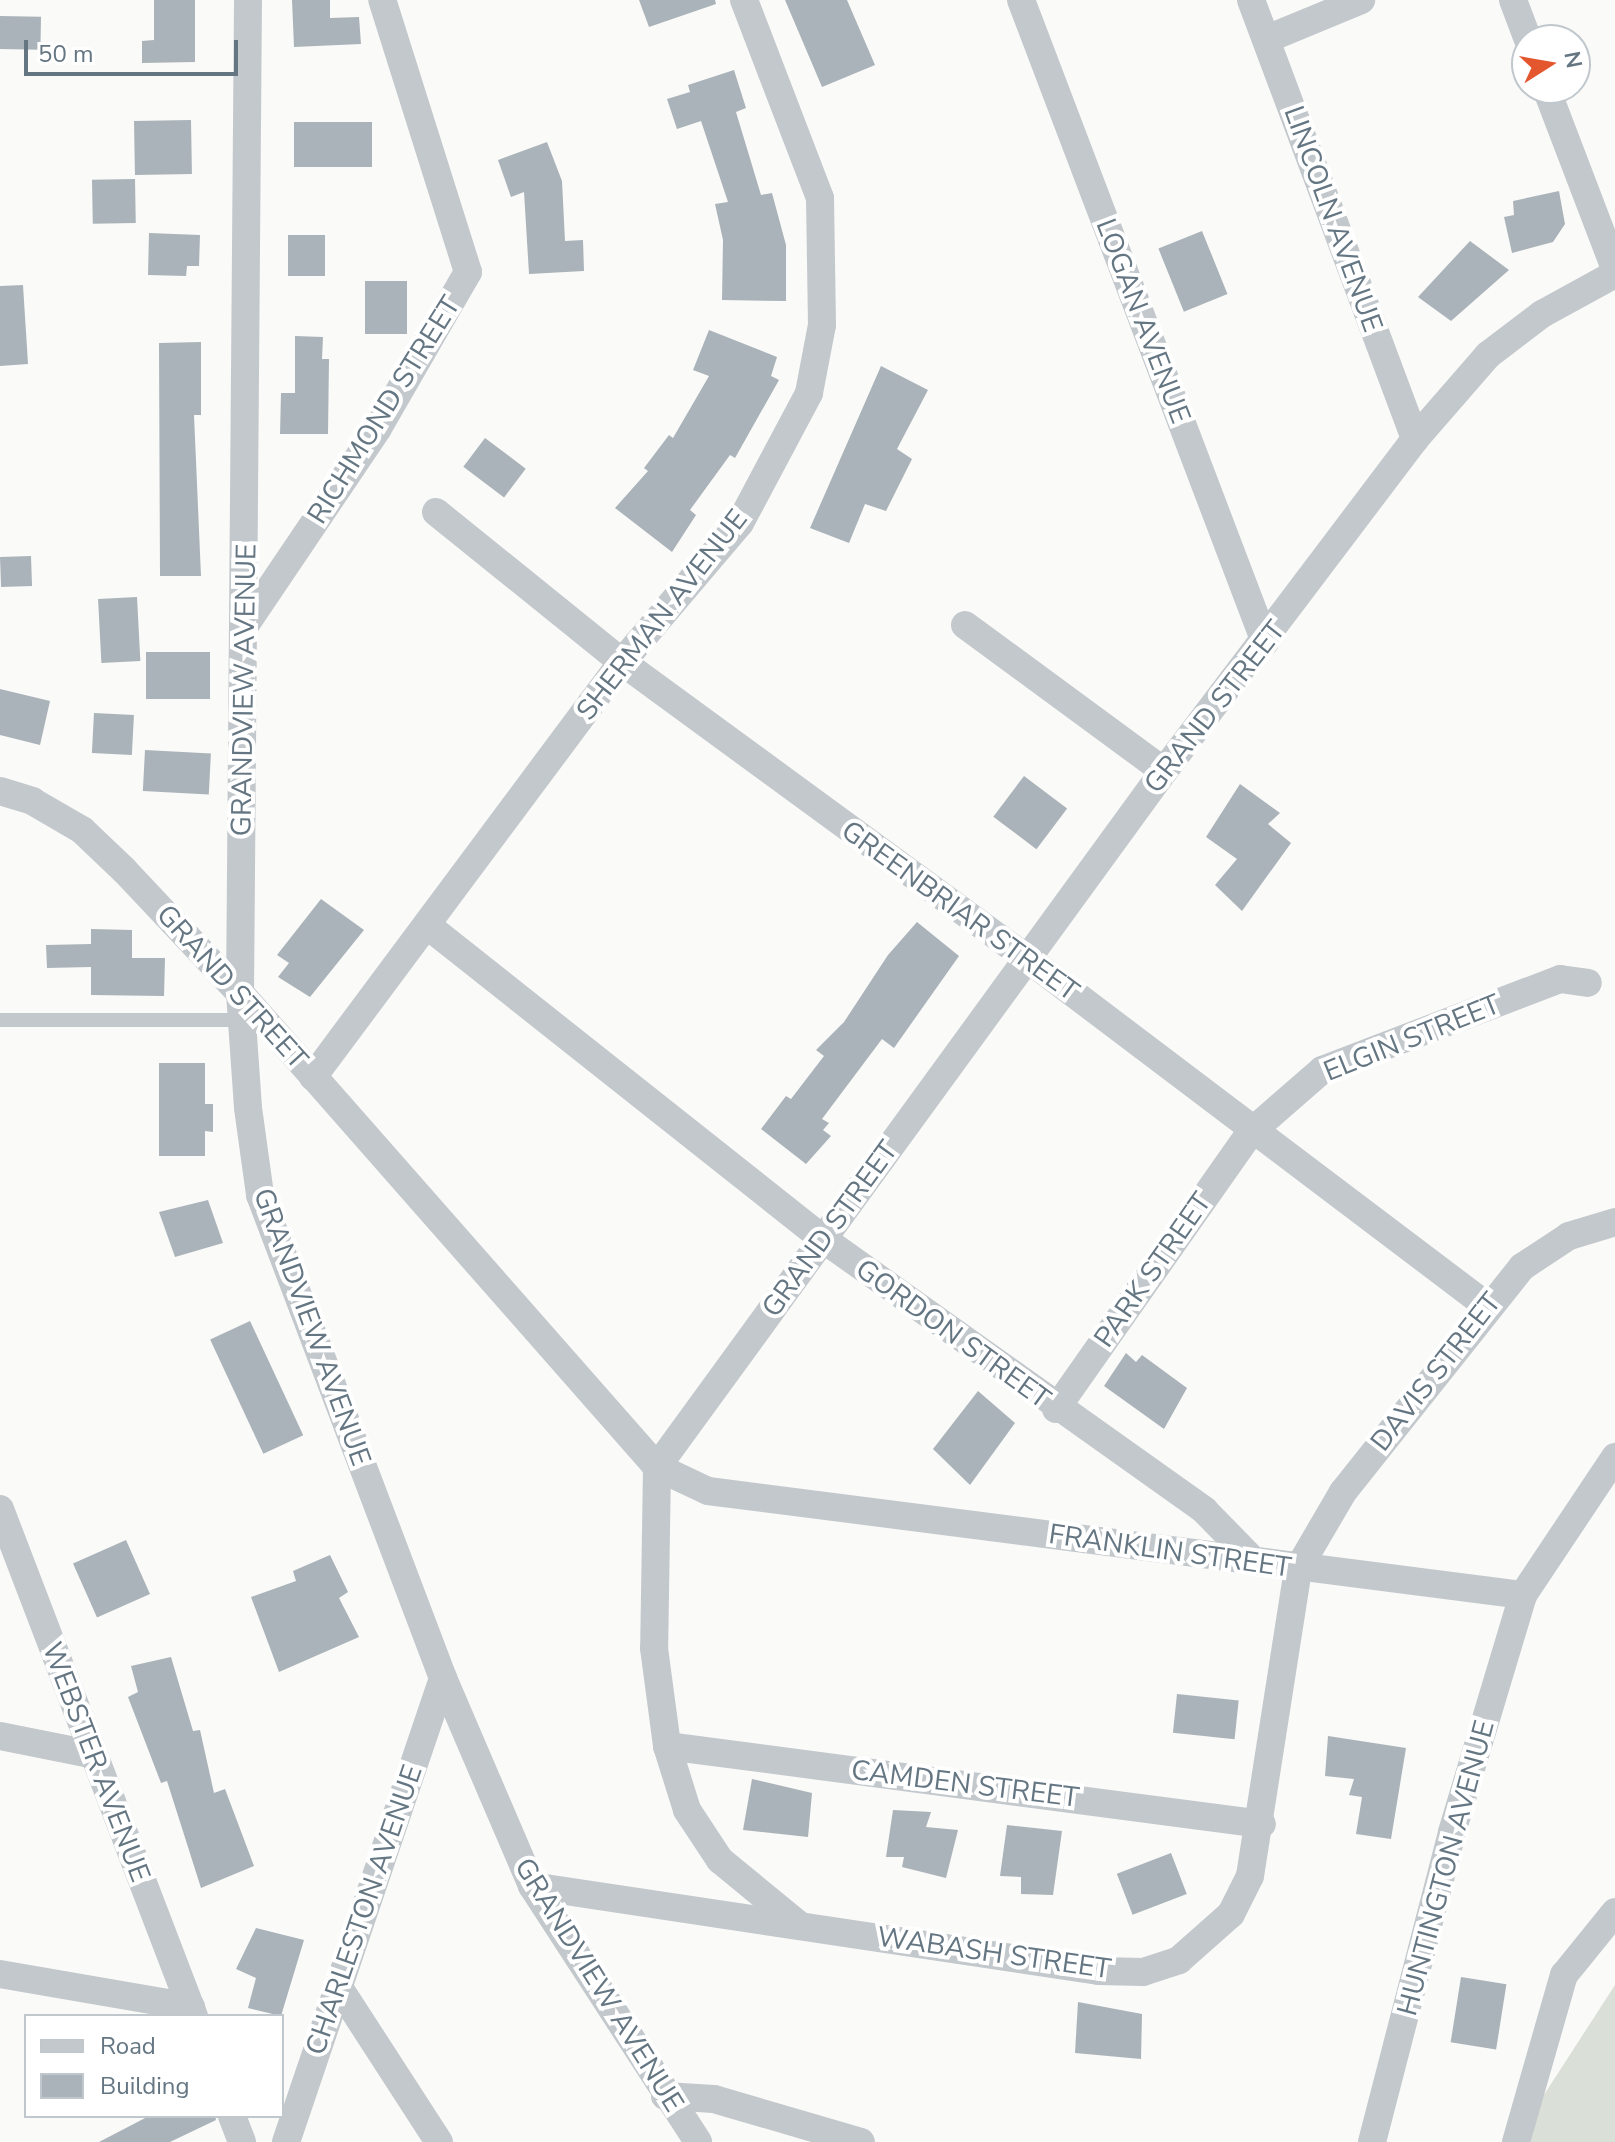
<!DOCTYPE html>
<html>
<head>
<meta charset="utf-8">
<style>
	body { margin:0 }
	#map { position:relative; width:1615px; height:2142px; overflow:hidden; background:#fafaf8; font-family:"Nunito Sans",sans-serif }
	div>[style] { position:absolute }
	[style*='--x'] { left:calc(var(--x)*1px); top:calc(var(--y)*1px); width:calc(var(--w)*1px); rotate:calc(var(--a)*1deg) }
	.green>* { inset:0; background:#dadfd7 }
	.building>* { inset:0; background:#aab3b9; transform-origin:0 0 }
	.lane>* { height:14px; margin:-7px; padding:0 7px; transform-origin:7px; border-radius:7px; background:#c3c8cc }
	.street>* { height:28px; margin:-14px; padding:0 14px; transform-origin:14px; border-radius:14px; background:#c3c8cc }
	span { translate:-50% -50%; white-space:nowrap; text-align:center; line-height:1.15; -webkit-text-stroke:8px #fff; paint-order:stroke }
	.street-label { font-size:28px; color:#657683 }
	.legend { position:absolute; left:24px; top:2014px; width:260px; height:104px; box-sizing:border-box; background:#fff; border:2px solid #c1c8cd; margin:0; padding:10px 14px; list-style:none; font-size:24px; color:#657683 }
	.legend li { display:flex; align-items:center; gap:16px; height:40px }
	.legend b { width:40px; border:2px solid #c1c8cd }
	.north { position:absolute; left:1511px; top:24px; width:80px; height:80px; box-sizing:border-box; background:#fff; border:2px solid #c1c8cd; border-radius:50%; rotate:79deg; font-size:22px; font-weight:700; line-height:32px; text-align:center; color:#657683 }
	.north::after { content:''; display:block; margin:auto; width:28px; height:36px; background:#e4572e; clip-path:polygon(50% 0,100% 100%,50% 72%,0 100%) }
	.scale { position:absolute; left:24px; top:40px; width:214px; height:36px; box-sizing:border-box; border:4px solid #657683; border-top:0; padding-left:10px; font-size:24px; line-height:28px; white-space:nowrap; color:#657683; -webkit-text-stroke:6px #fff; paint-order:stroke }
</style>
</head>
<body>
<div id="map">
	<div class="green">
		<div style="clip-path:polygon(1615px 1985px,1615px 2142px,1527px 2142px,1529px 2118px)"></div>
	</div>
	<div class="building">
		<div style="clip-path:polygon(154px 0,195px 0,195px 62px,142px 63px,142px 41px,154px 40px)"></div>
		<div style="clip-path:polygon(292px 0,330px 0,330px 18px,359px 17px,361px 44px,294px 47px)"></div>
		<div style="clip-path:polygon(639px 0,715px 0,716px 4px,649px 27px)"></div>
		<div style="clip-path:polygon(785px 0,847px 0,875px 65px,822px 87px)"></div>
		<div style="left:0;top:16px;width:41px;height:33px;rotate:1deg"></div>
		<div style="clip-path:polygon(734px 70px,746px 108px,736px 112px,761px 195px,772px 193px,786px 245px,786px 301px,722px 300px,723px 240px,715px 204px,728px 202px,701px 121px,677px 129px,667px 99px,690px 92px,688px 85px)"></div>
		<div style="left:191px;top:120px;width:54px;height:57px;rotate:89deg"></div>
		<div style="left:294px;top:122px;width:78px;height:45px"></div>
		<div style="clip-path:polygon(547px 142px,562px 181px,565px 241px,583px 240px,584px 271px,529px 274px,524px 192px,511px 197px,498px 160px)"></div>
		<div style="left:135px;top:179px;width:44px;height:43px;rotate:89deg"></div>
		<div style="clip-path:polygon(1559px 191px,1565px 224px,1553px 242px,1512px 253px,1504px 217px,1514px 215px,1513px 201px)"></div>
		<div style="left:1202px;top:231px;width:68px;height:47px;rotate:68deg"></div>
		<div style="clip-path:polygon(149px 233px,200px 235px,199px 266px,187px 266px,186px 276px,148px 275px)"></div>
		<div style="left:288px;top:235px;width:37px;height:41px"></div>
		<div style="clip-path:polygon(1470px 241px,1509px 270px,1451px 321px,1418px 297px)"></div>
		<div style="left:407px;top:281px;width:53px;height:42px;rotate:90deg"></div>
		<div style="clip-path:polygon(23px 285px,28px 364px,0 366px,0 286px)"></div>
		<div style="clip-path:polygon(709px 330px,777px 357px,771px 376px,779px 380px,735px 458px,730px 455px,690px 510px,696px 515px,672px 552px,615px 508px,648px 471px,644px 468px,669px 435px,673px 438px,709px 376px,693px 370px)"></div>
		<div style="clip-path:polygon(295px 336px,323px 337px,322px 359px,329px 359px,328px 434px,280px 434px,281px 393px,295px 393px)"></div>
		<div style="clip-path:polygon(201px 342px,201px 415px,194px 415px,201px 576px,160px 576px,159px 343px)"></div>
		<div style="clip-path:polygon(881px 366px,928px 390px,897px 449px,912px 459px,886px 511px,865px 504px,849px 543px,810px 528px)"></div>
		<div style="left:485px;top:438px;width:51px;height:36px;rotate:37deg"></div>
		<div style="left:31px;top:556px;width:30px;height:31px;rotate:88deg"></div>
		<div style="left:137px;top:597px;width:64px;height:39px;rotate:87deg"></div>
		<div style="left:146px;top:652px;width:64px;height:47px"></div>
		<div style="clip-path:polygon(0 689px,50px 701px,40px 745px,0 735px)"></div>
		<div style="left:94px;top:713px;width:40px;height:40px;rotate:3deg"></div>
		<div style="left:145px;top:750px;width:66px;height:41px;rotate:3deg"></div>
		<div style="left:1024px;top:776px;width:54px;height:51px;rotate:37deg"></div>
		<div style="clip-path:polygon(1240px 784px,1280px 813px,1268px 824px,1291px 843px,1242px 911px,1215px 885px,1237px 859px,1206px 837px)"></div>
		<div style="clip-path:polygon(321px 899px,364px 930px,310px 997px,278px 977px,289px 963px,277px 955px)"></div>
		<div style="clip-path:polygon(917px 922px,959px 956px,894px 1048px,882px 1039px,822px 1119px,829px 1123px,823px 1130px,831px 1136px,806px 1164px,761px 1129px,786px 1096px,791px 1099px,824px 1056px,816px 1050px,844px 1022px,888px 955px)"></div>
		<div style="clip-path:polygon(91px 929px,132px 930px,132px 958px,165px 958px,164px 996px,91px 995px,91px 967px,47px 968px,46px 945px,91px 944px)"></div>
		<div style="clip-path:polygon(159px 1063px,205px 1063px,205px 1104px,213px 1104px,213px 1132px,205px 1131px,205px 1156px,159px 1156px)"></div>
		<div style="clip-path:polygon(208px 1200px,223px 1243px,175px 1257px,159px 1212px)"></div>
		<div style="left:250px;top:1321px;width:126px;height:44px;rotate:65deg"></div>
		<div style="clip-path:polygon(1126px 1353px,1136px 1362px,1142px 1355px,1187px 1388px,1164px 1429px,1104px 1386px)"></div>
		<div style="clip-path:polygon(978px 1391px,1015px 1423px,970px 1485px,933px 1449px)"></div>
		<div style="left:126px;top:1540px;width:59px;height:58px;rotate:66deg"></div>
		<div style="clip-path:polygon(330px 1555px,348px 1592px,339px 1598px,359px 1637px,279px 1672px,251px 1597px,296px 1581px,293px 1571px)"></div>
		<div style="clip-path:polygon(171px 1657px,193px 1731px,200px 1730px,214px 1793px,225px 1789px,254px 1866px,201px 1888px,167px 1781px,161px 1783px,128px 1697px,138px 1692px,131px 1666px)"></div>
		<div style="left:1177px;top:1694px;width:62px;height:39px;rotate:6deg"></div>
		<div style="clip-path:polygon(1328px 1736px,1406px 1748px,1391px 1839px,1356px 1834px,1362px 1797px,1349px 1795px,1354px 1779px,1325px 1776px)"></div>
		<div style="clip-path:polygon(752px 1779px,812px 1793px,808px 1837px,743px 1830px)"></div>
		<div style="clip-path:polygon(893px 1810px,931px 1812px,926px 1827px,958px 1830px,946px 1878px,902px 1867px,904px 1857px,886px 1857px)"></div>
		<div style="clip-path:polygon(1007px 1825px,1062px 1831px,1053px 1895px,1021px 1894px,1021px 1877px,1000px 1876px)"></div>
		<div style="left:1171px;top:1853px;width:44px;height:58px;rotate:69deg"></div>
		<div style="clip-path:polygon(256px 1928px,304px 1940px,281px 2016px,248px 2008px,256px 1978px,236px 1969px)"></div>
		<div style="left:1461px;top:1977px;width:46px;height:66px;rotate:9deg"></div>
		<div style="clip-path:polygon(1078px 2002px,1142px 2014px,1141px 2059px,1075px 2053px)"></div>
		<div style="clip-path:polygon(149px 2116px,215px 2116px,216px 2120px,170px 2142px,99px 2142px)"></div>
	</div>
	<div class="lane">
		<div style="--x:0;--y:1020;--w:244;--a:0"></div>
	</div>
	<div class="street">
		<div style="--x:248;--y:0;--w:993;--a:90.46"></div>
		<div style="--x:240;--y:993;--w:115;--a:86"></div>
		<div style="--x:248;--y:1108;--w:88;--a:82.1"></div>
		<div style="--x:260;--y:1195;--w:517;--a:69.25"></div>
		<div style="--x:443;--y:1678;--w:226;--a:66.8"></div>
		<div style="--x:532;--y:1886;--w:305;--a:57"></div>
		<div style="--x:1021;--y:0;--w:687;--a:69.19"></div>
		<div style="--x:1251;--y:0;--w:469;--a:69.5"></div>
		<div style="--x:1513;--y:0;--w:43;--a:69.4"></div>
		<div style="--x:1267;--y:39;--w:102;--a:-22.5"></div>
		<div style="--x:1546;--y:88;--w:194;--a:69.1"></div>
		<div style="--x:436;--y:512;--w:239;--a:38.9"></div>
		<div style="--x:622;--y:662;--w:503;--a:36.19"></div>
		<div style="--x:1028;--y:959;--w:575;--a:37.09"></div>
		<div style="--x:246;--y:624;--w:236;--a:-56"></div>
		<div style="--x:378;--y:428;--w:180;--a:-60"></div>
		<div style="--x:468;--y:272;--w:285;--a:-107.5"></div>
		<div style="--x:965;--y:625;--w:247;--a:36.3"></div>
		<div style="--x:0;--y:791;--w:34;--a:17"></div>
		<div style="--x:32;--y:801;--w:58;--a:30.1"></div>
		<div style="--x:82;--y:830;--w:58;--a:43.6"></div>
		<div style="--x:124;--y:870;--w:169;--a:46.7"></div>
		<div style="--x:240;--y:993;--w:631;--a:48.66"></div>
		<div style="--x:657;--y:1467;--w:56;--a:25.2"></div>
		<div style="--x:708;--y:1491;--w:822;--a:7.27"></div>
		<div style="--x:428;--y:926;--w:504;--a:38.39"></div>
		<div style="--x:823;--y:1239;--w:468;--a:35.4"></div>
		<div style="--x:1204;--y:1510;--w:70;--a:45.6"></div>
		<div style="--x:313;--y:1077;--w:517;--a:-53.33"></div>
		<div style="--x:622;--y:662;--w:182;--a:-49.7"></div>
		<div style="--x:740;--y:523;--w:147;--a:-62"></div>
		<div style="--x:809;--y:393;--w:69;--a:-79.2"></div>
		<div style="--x:822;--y:325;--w:127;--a:-90.9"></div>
		<div style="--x:820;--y:198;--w:212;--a:-111"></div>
		<div style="--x:1056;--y:1409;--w:339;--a:-54.9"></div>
		<div style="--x:1251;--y:1132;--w:94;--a:-41.1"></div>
		<div style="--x:1322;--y:1070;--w:255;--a:-20.9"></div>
		<div style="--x:1560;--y:979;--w:28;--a:8"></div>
		<div style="--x:657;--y:1467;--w:861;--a:-53.93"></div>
		<div style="--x:1164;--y:771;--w:416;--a:-52.9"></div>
		<div style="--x:1415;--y:439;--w:111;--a:-49"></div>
		<div style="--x:1488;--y:355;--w:68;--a:-37.2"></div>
		<div style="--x:1542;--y:314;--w:83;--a:-28.7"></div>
		<div style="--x:657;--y:1467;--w:181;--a:90.9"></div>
		<div style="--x:654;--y:1648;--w:99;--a:82.4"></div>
		<div style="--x:667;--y:1746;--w:67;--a:72.6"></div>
		<div style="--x:687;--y:1810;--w:60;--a:56.6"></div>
		<div style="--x:720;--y:1860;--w:101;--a:39.4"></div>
		<div style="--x:0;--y:1509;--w:543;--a:69.06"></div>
		<div style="--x:0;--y:1736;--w:92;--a:11.3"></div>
		<div style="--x:667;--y:1746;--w:600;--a:7.47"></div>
		<div style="--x:532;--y:1886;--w:573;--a:8.53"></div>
		<div style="--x:1099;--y:1971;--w:44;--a:1.3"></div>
		<div style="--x:1143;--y:1972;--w:38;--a:-18"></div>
		<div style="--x:1179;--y:1960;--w:69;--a:-41.5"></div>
		<div style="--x:1231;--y:1914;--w:42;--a:-63.4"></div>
		<div style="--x:1250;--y:1876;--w:311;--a:-81.1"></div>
		<div style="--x:1298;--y:1569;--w:89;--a:-59.7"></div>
		<div style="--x:1343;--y:1492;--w:288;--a:-51.5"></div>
		<div style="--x:1522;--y:1267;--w:56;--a:-33.4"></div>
		<div style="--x:1569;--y:1236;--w:48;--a:-16.9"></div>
		<div style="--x:0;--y:1974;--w:194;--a:9.8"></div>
		<div style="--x:338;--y:1986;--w:186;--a:57.1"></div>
		<div style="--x:665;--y:2096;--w:49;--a:3.5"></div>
		<div style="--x:714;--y:2099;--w:153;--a:16.3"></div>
		<div style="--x:232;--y:2116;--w:28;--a:69"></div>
		<div style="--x:286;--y:2142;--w:490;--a:-71.3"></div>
		<div style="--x:1372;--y:2142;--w:320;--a:-75.5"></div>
		<div style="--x:1452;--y:1832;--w:247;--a:-73.3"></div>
		<div style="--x:1523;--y:1595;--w:166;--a:-56.3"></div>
		<div style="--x:1516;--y:2142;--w:174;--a:-74"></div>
		<div style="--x:1564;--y:1975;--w:81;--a:-51"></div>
	</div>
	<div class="street-label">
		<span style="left:1333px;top:219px;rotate:70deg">LINCOLN AVENUE</span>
		<span style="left:1143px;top:321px;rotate:69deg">LOGAN AVENUE</span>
		<span style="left:384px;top:410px;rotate:-58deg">RICHMOND STREET</span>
		<span style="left:662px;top:615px;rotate:-52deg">SHERMAN AVENUE</span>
		<span style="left:244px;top:690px;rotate:-89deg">GRANDVIEW AVENUE</span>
		<span style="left:1215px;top:707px;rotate:-52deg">GRAND STREET</span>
		<span style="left:960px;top:911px;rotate:36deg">GREENBRIAR STREET</span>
		<span style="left:232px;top:987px;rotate:48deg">GRAND STREET</span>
		<span style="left:1412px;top:1038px;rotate:-22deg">ELGIN STREET</span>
		<span style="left:830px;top:1229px;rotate:-54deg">GRAND STREET</span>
		<span style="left:1153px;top:1270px;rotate:-55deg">PARK STREET</span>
		<span style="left:312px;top:1327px;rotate:70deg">GRANDVIEW AVENUE</span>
		<span style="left:953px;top:1334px;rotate:36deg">GORDON STREET</span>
		<span style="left:1436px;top:1372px;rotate:-52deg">DAVIS STREET</span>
		<span style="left:1170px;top:1551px;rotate:8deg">FRANKLIN STREET</span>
		<span style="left:96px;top:1762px;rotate:69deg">WEBSTER AVENUE</span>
		<span style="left:965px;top:1784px;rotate:7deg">CAMDEN STREET</span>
		<span style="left:1446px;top:1868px;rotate:-75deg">HUNTINGTON AVENUE</span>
		<span style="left:364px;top:1910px;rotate:-71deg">CHARLESTON AVENUE</span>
		<span style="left:994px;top:1953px;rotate:8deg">WABASH STREET</span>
		<span style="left:599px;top:1985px;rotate:58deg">GRANDVIEW AVENUE</span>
	</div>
	<ul class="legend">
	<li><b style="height:10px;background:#c3c8cc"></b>Road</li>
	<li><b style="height:22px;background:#aab3b9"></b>Building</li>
	</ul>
	<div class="north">N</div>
	<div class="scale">50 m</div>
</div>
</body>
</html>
